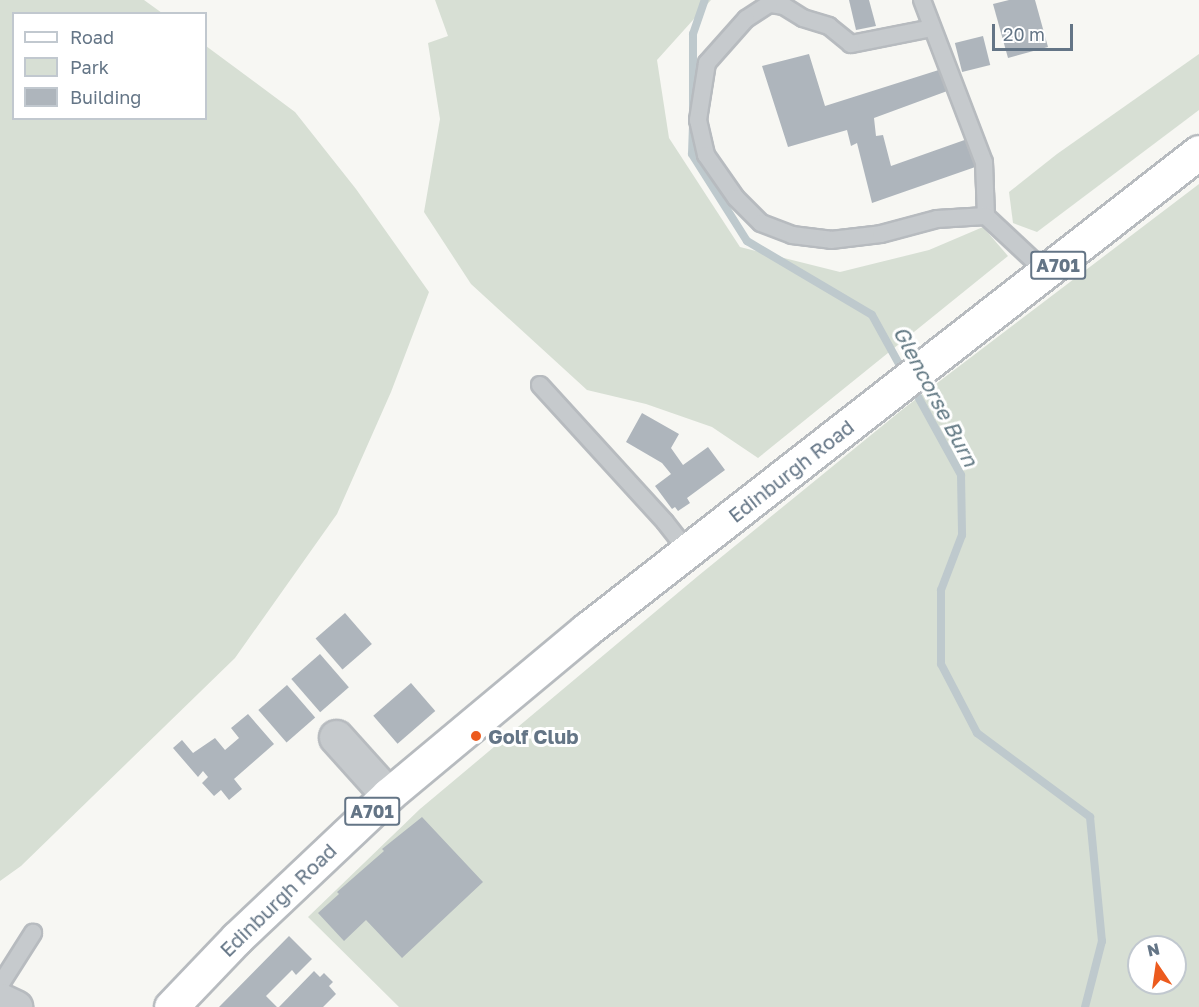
<!DOCTYPE html>
<html>
<head>
<meta charset="utf-8">
<style>
	body { margin:0 }
	#map { position:relative; width:1199px; height:1007px; overflow:hidden; background:#f7f7f3; font-family:"Golos Text",sans-serif }
	div>[style] { position:absolute }
	[style*='--x'] { left:calc(var(--x)*1px); top:calc(var(--y)*1px); width:calc(var(--w)*1px); rotate:calc(var(--a)*1deg) }
	.green>* { inset:0; background:#d7dfd4 }
	.stream>* { height:8px; margin:-4px; padding:0 4px; transform-origin:4px; border-radius:4px; background:#bec9cd }
	.building>* { inset:0; background:#aeb5bc; transform-origin:0 0 }
	.roads { filter:drop-shadow(2px 0 #b7bbbf) drop-shadow(-2px 0 #b7bbbf) drop-shadow(0 2px #b7bbbf) drop-shadow(0 -2px #b7bbbf) }
	.service>* { height:16px; margin:-8px; padding:0 8px; transform-origin:8px; border-radius:8px; background:#c6cacd }
	.minor>* { height:33px; margin:-16.5px; padding:0 16.5px; transform-origin:16.5px; border-radius:16.5px; background:#c6cacd }
	.primary>* { height:33px; margin:-16.5px; padding:0 16.5px; transform-origin:16.5px; border-radius:16.5px; background:#fff }
	.dots>* { width:16px; height:16px; translate:-50% -50%; box-sizing:border-box; border:3px solid #fff; border-radius:50% }
	span { translate:-50% -50%; white-space:nowrap; text-align:center; line-height:1.15; -webkit-text-stroke:6px #fff; paint-order:stroke }
	.shield-label span { padding:2px 4px; background:#fff; border:2px solid; border-radius:4px; -webkit-text-stroke-width:0 }
	.shield-label { font-size:18px; color:#647586; font-weight:700 }
	.street-label { font-size:20px; color:#647586 }
	.poi-label { font-size:20px; color:#647586; font-weight:700 }
	.left { translate:0 -50%; text-align:left }
	.water-label { font-size:21px; color:#607782; font-style:italic }
	.legend { position:absolute; left:12px; top:12px; width:195px; height:108px; box-sizing:border-box; background:#fff; border:2px solid #c1c8cf; margin:0; padding:8px 10px; list-style:none; font-size:18px; color:#647586 }
	.legend li { display:flex; align-items:center; gap:12px; height:30px }
	.legend b { width:30px; border:2px solid #c1c8cf }
	.north { position:absolute; left:1127px; top:935px; width:60px; height:60px; box-sizing:border-box; background:#fff; border:2px solid #c1c8cf; border-radius:50%; rotate:347deg; font-size:16px; font-weight:700; line-height:24px; text-align:center; color:#647586 }
	.north::after { content:''; display:block; margin:auto; width:21px; height:27px; background:#ec5b1e; clip-path:polygon(50% 0,100% 100%,50% 72%,0 100%) }
	.scale { position:absolute; left:992px; top:24px; width:81px; height:27px; box-sizing:border-box; border:3px solid #647586; border-top:0; padding-left:8px; font-size:18px; line-height:21px; white-space:nowrap; color:#647586; -webkit-text-stroke:4px #fff; paint-order:stroke }
</style>
</head>
<body>
<div id="map">
	<div class="green">
		<div style="clip-path:polygon(0 0,144px 0,162px 13px,14px 14px,14px 118px,206px 118px,206px 46px,295px 112px,356px 189px,429px 292px,391px 392px,337px 514px,235px 658px,21px 866px,0 881px)"></div>
		<div style="clip-path:polygon(435px 0,711px 0,657px 60px,669px 138px,740px 247px,840px 272px,929px 250px,983px 227px,1008px 256px,758px 458px,712px 427px,646px 404px,587px 390px,471px 284px,424px 212px,440px 119px,428px 43px,448px 36px)"></div>
		<div style="clip-path:polygon(1199px 54px,1199px 110px,1037px 232px,1013px 223px,1009px 192px,1057px 154px)"></div>
		<div style="clip-path:polygon(evenodd,1199px 184px,1199px 1007px,399px 1007px,308px 917px,420px 809px,698px 576px,903px 409px,1199px 184px,1139px 947px,1175px 947px,1175px 983px,1139px 983px,1139px 947px)"></div>
	</div>
	<div class="stream">
		<div style="--x:693;--y:109;--w:75;--a:-90"></div>
		<div style="--x:693;--y:34;--w:36;--a:-71"></div>
		<div style="--x:693;--y:125;--w:29;--a:92"></div>
		<div style="--x:692;--y:154;--w:103;--a:57.7"></div>
		<div style="--x:747;--y:241;--w:145;--a:30.6"></div>
		<div style="--x:872;--y:315;--w:66;--a:61.1"></div>
		<div style="--x:911;--y:384;--w:104;--a:61.2"></div>
		<div style="--x:961;--y:475;--w:60;--a:89"></div>
		<div style="--x:962;--y:535;--w:59;--a:110.9"></div>
		<div style="--x:941;--y:590;--w:74;--a:90"></div>
		<div style="--x:941;--y:664;--w:78;--a:62.4"></div>
		<div style="--x:977;--y:733;--w:141;--a:36.6"></div>
		<div style="--x:1090;--y:817;--w:125;--a:84.5"></div>
		<div style="--x:1102;--y:941;--w:68;--a:104.4"></div>
	</div>
	<div class="building">
		<div style="clip-path:polygon(849px 0,869px 0,876px 26px,856px 30px)"></div>
		<div style="clip-path:polygon(1009px 0,1035px 0,1048px 47px,1008px 58px,993px 4px)"></div>
		<div style="left:983px;top:36px;width:30px;height:29px;rotate:76deg"></div>
		<div style="clip-path:polygon(809px 54px,825px 106px,945px 68px,950px 90px,874px 118px,876px 136px,883px 135px,891px 166px,973px 137px,981px 165px,872px 203px,857px 143px,851px 146px,847px 130px,788px 147px,762px 66px)"></div>
		<div style="clip-path:polygon(642px 413px,679px 434px,671px 448px,683px 465px,708px 447px,725px 470px,687px 498px,690px 503px,678px 511px,675px 507px,672px 509px,655px 486px,671px 474px,662px 463px,626px 442px)"></div>
		<div style="left:345px;top:613px;width:41px;height:39px;rotate:49deg"></div>
		<div style="left:320px;top:654px;width:44px;height:38px;rotate:49deg"></div>
		<div style="left:411px;top:683px;width:37px;height:50px;rotate:49deg"></div>
		<div style="left:287px;top:685px;width:43px;height:38px;rotate:49deg"></div>
		<div style="clip-path:polygon(248px 714px,274px 744px,234px 779px,242px 789px,229px 800px,221px 790px,214px 796px,202px 783px,208px 777px,203px 771px,198px 777px,173px 748px,182px 740px,193px 753px,215px 738px,225px 750px,239px 738px,231px 728px)"></div>
		<div style="clip-path:polygon(422px 817px,483px 882px,402px 958px,366px 920px,344px 941px,318px 913px,339px 894px,337px 892px,384px 851px,382px 849px)"></div>
		<div style="clip-path:polygon(289px 936px,312px 959px,296px 975px,292px 970px,266px 996px,277px 1007px,219px 1007px)"></div>
		<div style="clip-path:polygon(314px 971px,320px 977px,324px 973px,333px 982px,329px 986px,336px 994px,323px 1007px,279px 1007px)"></div>
	</div>
	<div class="roads">
		<div class="service">
			<div style="--x:922;--y:0;--w:173;--a:69.1"></div>
			<div style="--x:984;--y:162;--w:54;--a:87.9"></div>
			<div style="--x:986;--y:216;--w:83;--a:43.1"></div>
			<div style="--x:932;--y:28;--w:83;--a:168.8"></div>
			<div style="--x:851;--y:44;--w:28;--a:-141"></div>
			<div style="--x:829;--y:26;--w:27;--a:-163"></div>
			<div style="--x:803;--y:18;--w:22;--a:-148"></div>
			<div style="--x:784;--y:6;--w:15;--a:-172"></div>
			<div style="--x:769;--y:4;--w:27;--a:147"></div>
			<div style="--x:746;--y:19;--w:59;--a:131.6"></div>
			<div style="--x:707;--y:63;--w:58;--a:99"></div>
			<div style="--x:698;--y:120;--w:36;--a:77"></div>
			<div style="--x:706;--y:155;--w:52;--a:55.1"></div>
			<div style="--x:736;--y:198;--w:35;--a:45"></div>
			<div style="--x:761;--y:223;--w:33;--a:21"></div>
			<div style="--x:792;--y:235;--w:39;--a:7"></div>
			<div style="--x:831;--y:240;--w:50;--a:-6.8"></div>
			<div style="--x:881;--y:234;--w:58;--a:-15"></div>
			<div style="--x:937;--y:219;--w:49;--a:-3.5"></div>
			<div style="--x:540;--y:385;--w:185;--a:47.6"></div>
			<div style="--x:665;--y:522;--w:37;--a:52"></div>
			<div style="--x:0;--y:985;--w:62;--a:-57.6"></div>
		</div>
		<div class="minor">
			<div style="--x:336;--y:737;--w:78;--a:48.1"></div>
			<div style="--x:0;--y:1000;--w:17;--a:25"></div>
		</div>
		<div class="primary">
			<div style="--x:171;--y:1007;--w:95;--a:-46.3"></div>
			<div style="--x:237;--y:938;--w:208;--a:-43.4"></div>
			<div style="--x:388;--y:795;--w:258;--a:-39.8"></div>
			<div style="--x:586;--y:630;--w:777;--a:-37.95"></div>
		</div>
	</div>
	<div class="dots">
		<div style="left:476px;top:736px;background:#ec5b1e"></div>
	</div>
	<div class="shield-label">
		<span style="left:1058px;top:265px">A701</span>
		<span style="left:372px;top:811px">A701</span>
	</div>
	<div class="street-label">
		<span style="left:791px;top:471px;rotate:-38deg">Edinburgh Road</span>
		<span style="left:278px;top:900px;rotate:-44deg">Edinburgh Road</span>
	</div>
	<div class="poi-label">
		<span class="left" style="left:488px;top:736px">Golf Club</span>
	</div>
	<div class="water-label">
		<span style="left:936px;top:396px;rotate:62deg">Glencorse Burn</span>
	</div>
	<ul class="legend">
	<li><b style="height:8px;background:#fff"></b>Road</li>
	<li><b style="height:16px;background:#d7dfd4"></b>Park</li>
	<li><b style="height:16px;background:#aeb5bc"></b>Building</li>
	</ul>
	<div class="north">N</div>
	<div class="scale">20 m</div>
</div>
</body>
</html>
